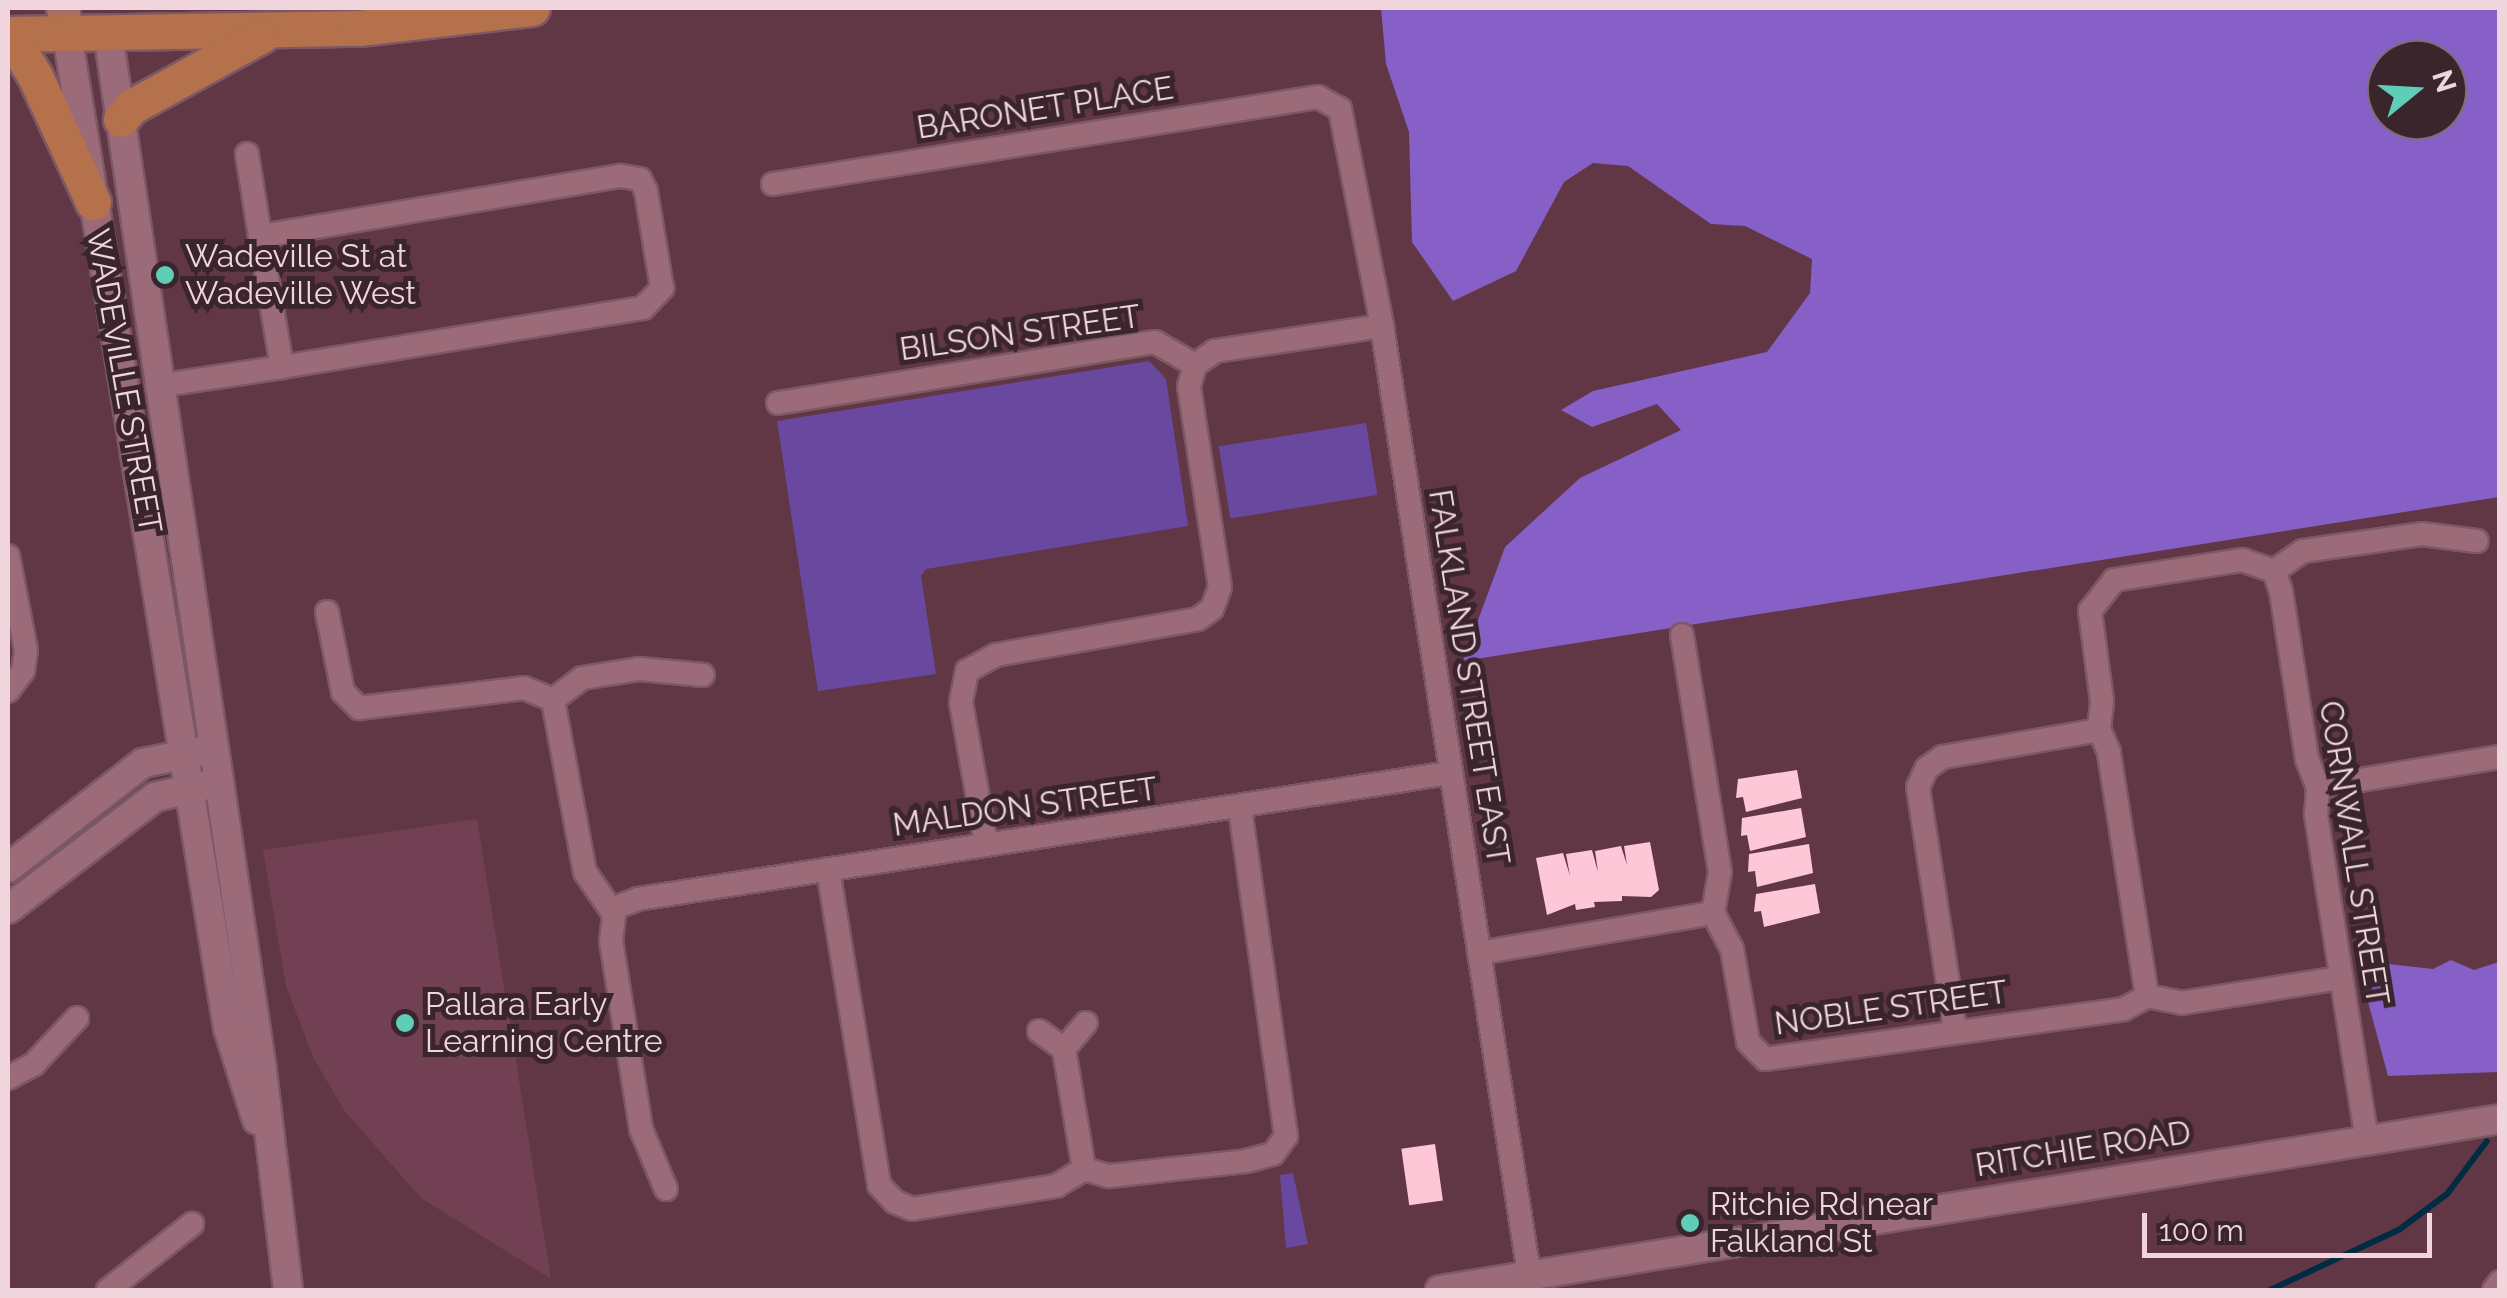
<!DOCTYPE html>
<html>
<head>
<meta charset="utf-8">
<style>
	body { margin:0 }
	#map { position:relative; width:2507px; height:1298px; overflow:hidden; background:#623745; font-family:Raleway,sans-serif }
	div>[style] { position:absolute }
	[style*='--x'] { left:calc(var(--x)*1px); top:calc(var(--y)*1px); width:calc(var(--w)*1px); rotate:calc(var(--a)*1deg) }
	.built>* { inset:0; background:#714052 }
	.green>* { inset:0; background:#69499f; transform-origin:0 0 }
	.forest>* { inset:0; background:#8660c6 }
	.stream>* { height:6px; margin:-3px; padding:0 3px; transform-origin:3px; border-radius:3px; background:#002c43 }
	.building>* { inset:0; background:#fdc7d7; transform-origin:0 0 }
	.roads { filter:drop-shadow(2px 0 #7c5865) drop-shadow(-2px 0 #7c5865) drop-shadow(0 2px #7c5865) drop-shadow(0 -2px #7c5865) }
	.minor>* { height:22px; margin:-11px; padding:0 11px; transform-origin:11px; border-radius:11px; background:#9b6b7a }
	.tertiary>* { height:28px; margin:-14px; padding:0 14px; transform-origin:14px; border-radius:14px; background:#9b6b7a }
	.secondary>* { height:32px; margin:-16px; padding:0 16px; transform-origin:16px; border-radius:16px; background:#a86e63 }
	.primary>* { height:35px; margin:-17.5px; padding:0 17.5px; transform-origin:17.5px; border-radius:17.5px; background:#b4714c }
	.dots>* { width:28px; height:28px; translate:-50% -50%; box-sizing:border-box; border:5px solid #3a252c; border-radius:50% }
	span { translate:-50% -50%; white-space:nowrap; text-align:center; line-height:1.15; -webkit-text-stroke:10px #3a252c; paint-order:stroke }
	.street-label { font-size:32px; color:#f1d5dd }
	.poi-label { font-size:32px; color:#f1d5dd }
	.left { translate:0 -50%; text-align:left }
	.frame { position:absolute; inset:0; border:10px solid #f1d5dd; pointer-events:none }
	.north { position:absolute; left:2367px; top:40px; width:100px; height:100px; box-sizing:border-box; background:#3a252c; border:2px solid #836b73; border-radius:50%; rotate:72deg; font-size:28px; font-weight:700; line-height:40px; text-align:center; color:#f1d5dd }
	.north::after { content:''; display:block; margin:auto; width:35px; height:45px; background:#5eceb8; clip-path:polygon(50% 0,100% 100%,50% 72%,0 100%) }
	.scale { position:absolute; left:2142px; top:1213px; width:290px; height:45px; box-sizing:border-box; border:5px solid #f1d5dd; border-top:0; padding-left:12px; font-size:30px; line-height:35px; white-space:nowrap; color:#f1d5dd; -webkit-text-stroke:8px #3a252c; paint-order:stroke }
</style>
</head>
<body>
<div id="map">
	<div class="built">
		<div style="clip-path:polygon(477px 819px,551px 1279px,421px 1198px,344px 1110px,314px 1059px,286px 986px,263px 850px)"></div>
	</div>
	<div class="green">
		<div style="clip-path:polygon(1149px 361px,1166px 379px,1188px 526px,926px 569px,921px 576px,936px 674px,818px 691px,777px 421px)"></div>
		<div style="left:1366px;top:423px;width:73px;height:149px;rotate:81deg"></div>
		<div style="clip-path:polygon(1293px 1173px,1308px 1244px,1286px 1248px,1280px 1175px)"></div>
	</div>
	<div class="forest">
		<div style="clip-path:polygon(evenodd,1381px 8px,2499px 8px,2499px 497px,1463px 661px,1505px 547px,1580px 478px,1681px 430px,1657px 404px,1592px 427px,1561px 410px,1593px 391px,1767px 352px,1810px 293px,1812px 259px,1745px 226px,1711px 224px,1628px 166px,1593px 163px,1564px 182px,1516px 271px,1453px 301px,1412px 242px,1409px 132px,1386px 64px,1381px 8px,2387px 60px,2447px 60px,2447px 120px,2387px 120px,2387px 60px)"></div>
		<div style="clip-path:polygon(2451px 960px,2474px 970px,2499px 962px,2499px 1072px,2388px 1076px,2360px 972px,2379px 963px,2433px 969px)"></div>
	</div>
	<div class="stream">
		<div style="--x:2270;--y:1290;--w:144;--a:-25.1"></div>
		<div style="--x:2400;--y:1229;--w:59;--a:-36.7"></div>
		<div style="--x:2447;--y:1194;--w:66;--a:-53"></div>
	</div>
	<div class="building">
		<div style="clip-path:polygon(1797px 770px,1802px 798px,1746px 812px,1743px 797px,1736px 798px,1738px 779px)"></div>
		<div style="clip-path:polygon(1801px 808px,1806px 837px,1750px 851px,1747px 835px,1741px 836px,1742px 818px)"></div>
		<div style="clip-path:polygon(1650px 842px,1659px 890px,1651px 897px,1622px 896px,1622px 901px,1594px 902px,1595px 907px,1576px 910px,1575px 904px,1547px 915px,1536px 858px,1563px 853px,1570px 876px,1566px 854px,1592px 850px,1598px 872px,1595px 851px,1621px 846px,1627px 865px,1624px 846px)"></div>
		<div style="clip-path:polygon(1809px 844px,1813px 873px,1757px 887px,1755px 871px,1748px 872px,1749px 854px)"></div>
		<div style="clip-path:polygon(1815px 884px,1820px 913px,1764px 927px,1761px 911px,1754px 912px,1756px 894px)"></div>
		<div style="left:1435px;top:1144px;width:57px;height:34px;rotate:82deg"></div>
	</div>
	<div class="roads">
		<div class="minor">
			<div style="--x:247;--y:154;--w:83;--a:81"></div>
			<div style="--x:773;--y:184;--w:552;--a:-9.07"></div>
			<div style="--x:1318;--y:97;--w:25;--a:29"></div>
			<div style="--x:1340;--y:109;--w:221;--a:79"></div>
			<div style="--x:1382;--y:326;--w:958;--a:81.18"></div>
			<div style="--x:157;--y:386;--w:126;--a:-8.6"></div>
			<div style="--x:282;--y:367;--w:366;--a:-9.3"></div>
			<div style="--x:643;--y:308;--w:28;--a:-46"></div>
			<div style="--x:662;--y:288;--w:98;--a:-99.4"></div>
			<div style="--x:646;--y:191;--w:13;--a:-117"></div>
			<div style="--x:640;--y:179;--w:20;--a:-171"></div>
			<div style="--x:620;--y:176;--w:365;--a:170.5"></div>
			<div style="--x:260;--y:236;--w:133;--a:80.5"></div>
			<div style="--x:778;--y:403;--w:382;--a:-9.2"></div>
			<div style="--x:1155;--y:342;--w:46;--a:29.9"></div>
			<div style="--x:1195;--y:365;--w:24;--a:-35"></div>
			<div style="--x:1215;--y:351;--w:169;--a:-8.5"></div>
			<div style="--x:8;--y:556;--w:96;--a:79.2"></div>
			<div style="--x:26;--y:650;--w:21;--a:98"></div>
			<div style="--x:23;--y:671;--w:25;--a:127"></div>
			<div style="--x:2274;--y:571;--w:35;--a:-35"></div>
			<div style="--x:2303;--y:551;--w:120;--a:-8.1"></div>
			<div style="--x:2422;--y:534;--w:55;--a:7.3"></div>
			<div style="--x:327;--y:612;--w:82;--a:78.7"></div>
			<div style="--x:343;--y:692;--w:23;--a:45"></div>
			<div style="--x:359;--y:708;--w:166;--a:-6.9"></div>
			<div style="--x:524;--y:688;--w:31;--a:22"></div>
			<div style="--x:553;--y:700;--w:175;--a:79.5"></div>
			<div style="--x:585;--y:872;--w:51;--a:55.4"></div>
			<div style="--x:614;--y:914;--w:27;--a:96"></div>
			<div style="--x:611;--y:941;--w:190;--a:80.9"></div>
			<div style="--x:641;--y:1129;--w:65;--a:67.4"></div>
			<div style="--x:1682;--y:635;--w:240;--a:80.9"></div>
			<div style="--x:1720;--y:872;--w:42;--a:99.7"></div>
			<div style="--x:1713;--y:913;--w:41;--a:62.2"></div>
			<div style="--x:1732;--y:949;--w:94;--a:80.2"></div>
			<div style="--x:1748;--y:1042;--w:24;--a:45"></div>
			<div style="--x:1765;--y:1059;--w:362;--a:-7.9"></div>
			<div style="--x:2124;--y:1009;--w:26;--a:-29"></div>
			<div style="--x:2147;--y:996;--w:36;--a:11"></div>
			<div style="--x:2182;--y:1003;--w:159;--a:-9"></div>
			<div style="--x:553;--y:700;--w:36;--a:-37"></div>
			<div style="--x:582;--y:678;--w:59;--a:-8.8"></div>
			<div style="--x:640;--y:669;--w:63;--a:5.4"></div>
			<div style="--x:2318;--y:787;--w:184;--a:-9.4"></div>
			<div style="--x:986;--y:843;--w:143;--a:-100.1"></div>
			<div style="--x:961;--y:702;--w:32;--a:-79"></div>
			<div style="--x:967;--y:671;--w:33;--a:-29"></div>
			<div style="--x:996;--y:655;--w:205;--a:-10.1"></div>
			<div style="--x:1198;--y:619;--w:17;--a:-36"></div>
			<div style="--x:1212;--y:609;--w:23;--a:-70"></div>
			<div style="--x:1220;--y:587;--w:203;--a:-98.8"></div>
			<div style="--x:1189;--y:386;--w:22;--a:-74"></div>
			<div style="--x:828;--y:869;--w:320;--a:80.8"></div>
			<div style="--x:879;--y:1185;--w:23;--a:47"></div>
			<div style="--x:895;--y:1202;--w:18;--a:22"></div>
			<div style="--x:912;--y:1209;--w:146;--a:-9.1"></div>
			<div style="--x:1056;--y:1186;--w:33;--a:-31"></div>
			<div style="--x:1084;--y:1169;--w:26;--a:16"></div>
			<div style="--x:1109;--y:1176;--w:138;--a:-6.2"></div>
			<div style="--x:1246;--y:1161;--w:28;--a:-15"></div>
			<div style="--x:1273;--y:1154;--w:22;--a:-54"></div>
			<div style="--x:1286;--y:1136;--w:330;--a:-98"></div>
			<div style="--x:612;--y:909;--w:28;--a:-21"></div>
			<div style="--x:638;--y:899;--w:821;--a:-8.83"></div>
			<div style="--x:1479;--y:953;--w:237;--a:-9.7"></div>
			<div style="--x:2147;--y:996;--w:247;--a:-98.9"></div>
			<div style="--x:2109;--y:752;--w:24;--a:-114"></div>
			<div style="--x:2099;--y:730;--w:29;--a:-84"></div>
			<div style="--x:2102;--y:701;--w:91;--a:-97.6"></div>
			<div style="--x:2090;--y:611;--w:39;--a:-52"></div>
			<div style="--x:2114;--y:580;--w:130;--a:-8.9"></div>
			<div style="--x:2242;--y:560;--w:34;--a:19"></div>
			<div style="--x:2274;--y:571;--w:21;--a:71"></div>
			<div style="--x:2281;--y:591;--w:170;--a:81.2"></div>
			<div style="--x:2307;--y:759;--w:30;--a:69"></div>
			<div style="--x:2318;--y:787;--w:28;--a:94"></div>
			<div style="--x:2316;--y:815;--w:329;--a:81.1"></div>
			<div style="--x:1955;--y:1029;--w:245;--a:-98.7"></div>
			<div style="--x:1918;--y:787;--w:21;--a:-65"></div>
			<div style="--x:1927;--y:768;--w:19;--a:-35"></div>
			<div style="--x:1943;--y:757;--w:158;--a:-9.8"></div>
			<div style="--x:1039;--y:1031;--w:31;--a:36"></div>
			<div style="--x:8;--y:1078;--w:30;--a:-28"></div>
			<div style="--x:34;--y:1064;--w:63;--a:-46.9"></div>
			<div style="--x:1084;--y:1169;--w:122;--a:-99.5"></div>
			<div style="--x:1064;--y:1049;--w:34;--a:-50"></div>
			<div style="--x:108;--y:1290;--w:107;--a:-38.2"></div>
			<div style="--x:2494;--y:1290;--w:10;--a:-53"></div>
		</div>
		<div class="tertiary">
			<div style="--x:67;--y:34;--w:1007;--a:80.8"></div>
			<div style="--x:228;--y:1028;--w:96;--a:72.5"></div>
			<div style="--x:108;--y:34;--w:1048;--a:81.55"></div>
			<div style="--x:262;--y:1071;--w:221;--a:83.2"></div>
			<div style="--x:8;--y:868;--w:171;--a:-37.9"></div>
			<div style="--x:143;--y:763;--w:60;--a:-11.5"></div>
			<div style="--x:8;--y:909;--w:185;--a:-37.3"></div>
			<div style="--x:155;--y:797;--w:53;--a:-13"></div>
			<div style="--x:1440;--y:1290;--w:1074;--a:-9.16"></div>
		</div>
		<div class="secondary">
			<div style="--x:63;--y:8;--w:26;--a:81"></div>
		</div>
		<div class="primary">
			<div style="--x:8;--y:34;--w:351;--a:-1"></div>
			<div style="--x:359;--y:28;--w:174;--a:-6.6"></div>
			<div style="--x:9;--y:34;--w:49;--a:58.2"></div>
			<div style="--x:35;--y:76;--w:139;--a:65.3"></div>
			<div style="--x:121;--y:119;--w:16;--a:-50"></div>
			<div style="--x:131;--y:107;--w:149;--a:-28.8"></div>
		</div>
	</div>
	<div class="dots">
		<div style="left:165px;top:275px;background:#5eceb8"></div>
		<div style="left:405px;top:1023px;background:#5eceb8"></div>
		<div style="left:1690px;top:1223px;background:#5eceb8"></div>
	</div>
	<div class="street-label">
		<span style="left:1045px;top:108px;rotate:-9deg">BARONET PLACE</span>
		<span style="left:1020px;top:333px;rotate:-8deg">BILSON STREET</span>
		<span style="left:124px;top:381px;rotate:80deg">WADEVILLE STREET</span>
		<span style="left:1469px;top:677px;rotate:81deg">FALKLAND STREET EAST</span>
		<span style="left:1025px;top:807px;rotate:-8deg">MALDON STREET</span>
		<span style="left:2354px;top:853px;rotate:81deg">CORNWALL STREET</span>
		<span style="left:1891px;top:1008px;rotate:-8deg">NOBLE STREET</span>
		<span style="left:2083px;top:1149px;rotate:-9deg">RITCHIE ROAD</span>
	</div>
	<div class="poi-label">
		<span class="left" style="left:185px;top:275px">Wadeville St at<br>Wadeville West</span>
		<span class="left" style="left:425px;top:1023px">Pallara Early<br>Learning Centre</span>
		<span class="left" style="left:1710px;top:1223px">Ritchie Rd near<br>Falkland St</span>
	</div>
	<div class="frame"></div>
	<div class="north">N</div>
	<div class="scale">100 m</div>
</div>
</body>
</html>
